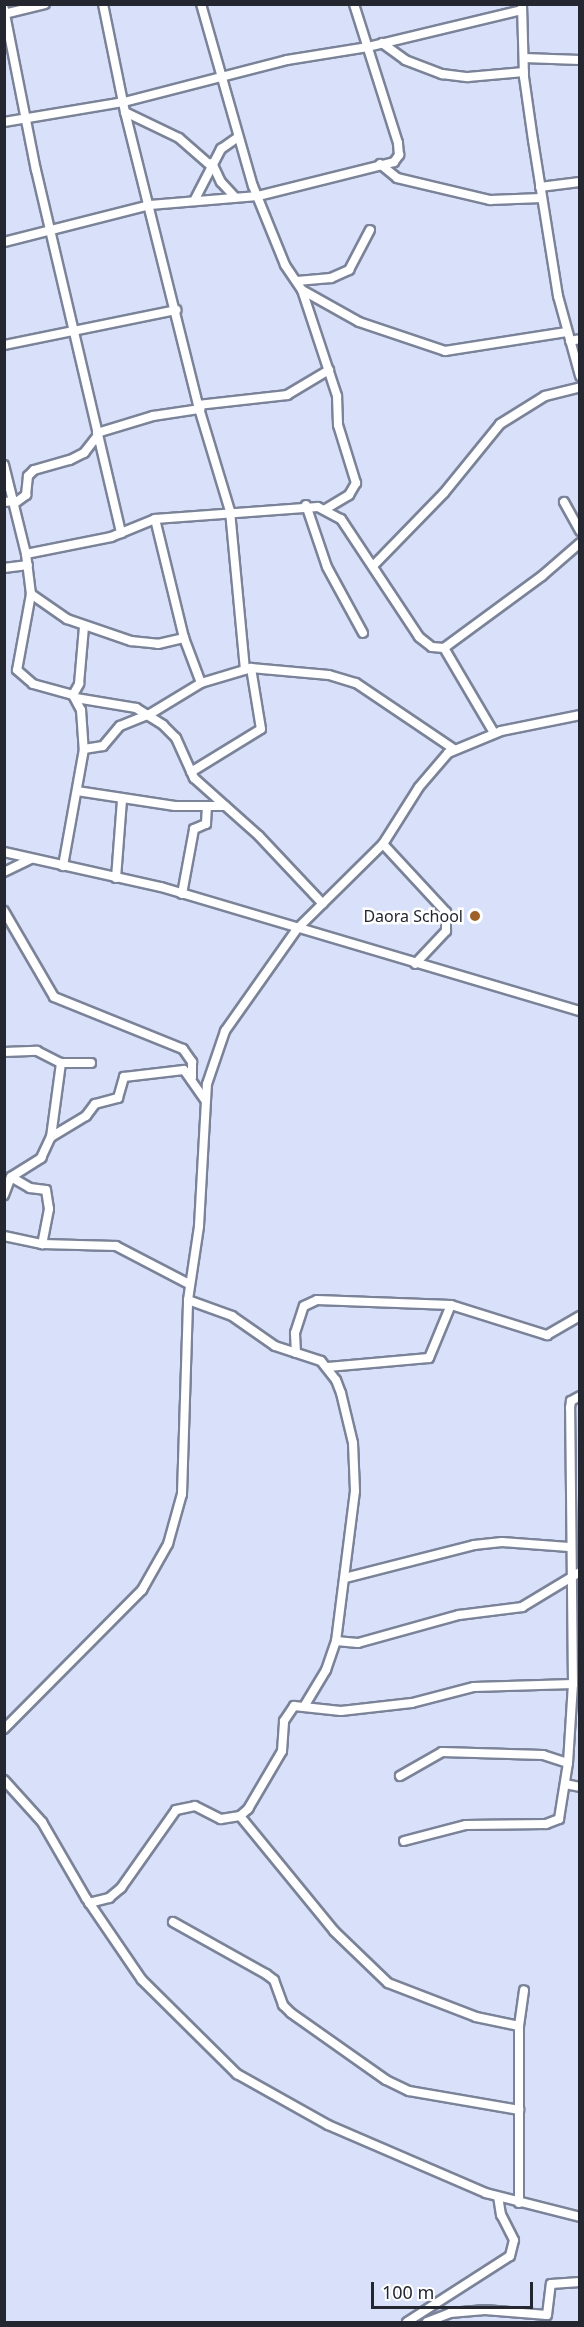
<!DOCTYPE html>
<html>
<head>
<meta charset="utf-8">
<style>
	body { margin:0 }
	#map { position:relative; width:584px; height:2327px; overflow:hidden; background:#d8e1f9; font-family:"Noto Sans",sans-serif }
	div>[style] { position:absolute }
	[style*='--x'] { left:calc(var(--x)*1px); top:calc(var(--y)*1px); width:calc(var(--w)*1px); rotate:calc(var(--a)*1deg) }
	.roads { filter:drop-shadow(2px 0 #7b8399) drop-shadow(-2px 0 #7b8399) drop-shadow(0 2px #7b8399) drop-shadow(0 -2px #7b8399) }
	.minor>* { height:8px; margin:-4px; padding:0 4px; transform-origin:4px; border-radius:4px; background:#fff }
	.dots>* { width:16px; height:16px; translate:-50% -50%; box-sizing:border-box; border:3px solid #fff; border-radius:50% }
	span { translate:-50% -50%; white-space:nowrap; text-align:center; line-height:1.15; -webkit-text-stroke:5px #fff; paint-order:stroke }
	.poi-label { font-size:16px; color:#242730 }
	.right { translate:-100% -50%; text-align:right }
	.frame { position:absolute; inset:0; border:6px solid #242730; pointer-events:none }
	.scale { position:absolute; left:371px; top:2282px; width:162px; height:27px; box-sizing:border-box; border:3px solid #242730; border-top:0; padding-left:8px; font-size:18px; line-height:21px; white-space:nowrap; color:#242730; -webkit-text-stroke:4px #fff; paint-order:stroke }
</style>
</head>
<body>
<div id="map">
	<div class="roads">
		<div class="minor">
			<div style="--x:103;--y:4;--w:110;--a:78.5"></div>
			<div style="--x:125;--y:112;--w:302;--a:76"></div>
			<div style="--x:198;--y:405;--w:111;--a:73.2"></div>
			<div style="--x:230;--y:511;--w:159;--a:84.6"></div>
			<div style="--x:201;--y:4;--w:189;--a:74.1"></div>
			<div style="--x:253;--y:186;--w:85;--a:67.9"></div>
			<div style="--x:285;--y:265;--w:30;--a:56"></div>
			<div style="--x:302;--y:290;--w:112;--a:71.7"></div>
			<div style="--x:337;--y:396;--w:29;--a:88"></div>
			<div style="--x:338;--y:425;--w:61;--a:72.8"></div>
			<div style="--x:356;--y:483;--w:14;--a:120"></div>
			<div style="--x:349;--y:495;--w:27;--a:149"></div>
			<div style="--x:522;--y:5;--w:72;--a:88.4"></div>
			<div style="--x:524;--y:77;--w:64;--a:81.9"></div>
			<div style="--x:533;--y:140;--w:158;--a:80.9"></div>
			<div style="--x:558;--y:296;--w:83;--a:74.6"></div>
			<div style="--x:4;--y:9;--w:164;--a:78.8"></div>
			<div style="--x:36;--y:170;--w:373;--a:76.8"></div>
			<div style="--x:4;--y:14;--w:42;--a:-13.7"></div>
			<div style="--x:382;--y:43;--w:29;--a:36"></div>
			<div style="--x:405;--y:60;--w:40;--a:21"></div>
			<div style="--x:442;--y:74;--w:26;--a:7"></div>
			<div style="--x:468;--y:77;--w:56;--a:-5.1"></div>
			<div style="--x:524;--y:58;--w:56;--a:2"></div>
			<div style="--x:125;--y:112;--w:60;--a:25.7"></div>
			<div style="--x:179;--y:138;--w:43;--a:41.2"></div>
			<div style="--x:4;--y:122;--w:122;--a:-9.5"></div>
			<div style="--x:124;--y:102;--w:168;--a:-14.4"></div>
			<div style="--x:287;--y:60;--w:82;--a:-9.1"></div>
			<div style="--x:368;--y:47;--w:158;--a:-13.5"></div>
			<div style="--x:212;--y:163;--w:21;--a:65"></div>
			<div style="--x:221;--y:182;--w:21;--a:47"></div>
			<div style="--x:380;--y:164;--w:22;--a:39"></div>
			<div style="--x:397;--y:178;--w:96;--a:13.3"></div>
			<div style="--x:490;--y:200;--w:52;--a:-2.2"></div>
			<div style="--x:540;--y:187;--w:40;--a:-7.1"></div>
			<div style="--x:194;--y:201;--w:59;--a:-62.6"></div>
			<div style="--x:221;--y:149;--w:21;--a:-35"></div>
			<div style="--x:4;--y:242;--w:151;--a:-14.2"></div>
			<div style="--x:150;--y:205;--w:108;--a:-4.8"></div>
			<div style="--x:258;--y:196;--w:140;--a:-14"></div>
			<div style="--x:394;--y:162;--w:9;--a:-54"></div>
			<div style="--x:399;--y:155;--w:12;--a:-95"></div>
			<div style="--x:398;--y:143;--w:146;--a:-107.6"></div>
			<div style="--x:297;--y:281;--w:34;--a:-5"></div>
			<div style="--x:331;--y:278;--w:20;--a:-24"></div>
			<div style="--x:349;--y:270;--w:45;--a:-62.3"></div>
			<div style="--x:302;--y:290;--w:65;--a:29.3"></div>
			<div style="--x:359;--y:322;--w:91;--a:18.6"></div>
			<div style="--x:445;--y:351;--w:123;--a:-8.9"></div>
			<div style="--x:570;--y:341;--w:10;--a:-11"></div>
			<div style="--x:4;--y:345;--w:176;--a:-11.5"></div>
			<div style="--x:198;--y:405;--w:90;--a:-6.4"></div>
			<div style="--x:287;--y:395;--w:49;--a:-30.8"></div>
			<div style="--x:97;--y:433;--w:59;--a:-16.9"></div>
			<div style="--x:153;--y:416;--w:48;--a:-8.5"></div>
			<div style="--x:4;--y:465;--w:92;--a:76.1"></div>
			<div style="--x:26;--y:554;--w:40;--a:82.9"></div>
			<div style="--x:31;--y:594;--w:77;--a:100.4"></div>
			<div style="--x:17;--y:670;--w:21;--a:41"></div>
			<div style="--x:33;--y:684;--w:41;--a:15.4"></div>
			<div style="--x:73;--y:695;--w:17;--a:62"></div>
			<div style="--x:81;--y:710;--w:39;--a:86"></div>
			<div style="--x:84;--y:749;--w:119;--a:100.2"></div>
			<div style="--x:4;--y:502;--w:10;--a:-6"></div>
			<div style="--x:564;--y:502;--w:33;--a:61"></div>
			<div style="--x:15;--y:503;--w:14;--a:-36"></div>
			<div style="--x:26;--y:495;--w:19;--a:-84"></div>
			<div style="--x:28;--y:476;--w:8;--a:-45"></div>
			<div style="--x:34;--y:470;--w:37;--a:-16"></div>
			<div style="--x:70;--y:460;--w:16;--a:-27"></div>
			<div style="--x:84;--y:453;--w:23;--a:-52"></div>
			<div style="--x:306;--y:505;--w:65;--a:71.3"></div>
			<div style="--x:327;--y:567;--w:75;--a:61.4"></div>
			<div style="--x:155;--y:519;--w:122;--a:76.3"></div>
			<div style="--x:184;--y:638;--w:48;--a:69.3"></div>
			<div style="--x:26;--y:554;--w:87;--a:-11.3"></div>
			<div style="--x:111;--y:537;--w:48;--a:-22.2"></div>
			<div style="--x:155;--y:519;--w:163;--a:-4.2"></div>
			<div style="--x:318;--y:507;--w:26;--a:28"></div>
			<div style="--x:341;--y:519;--w:141;--a:56.5"></div>
			<div style="--x:419;--y:637;--w:16;--a:38"></div>
			<div style="--x:432;--y:647;--w:12;--a:5"></div>
			<div style="--x:444;--y:648;--w:122;--a:-36.3"></div>
			<div style="--x:542;--y:576;--w:50;--a:-41"></div>
			<div style="--x:373;--y:566;--w:102;--a:-45.8"></div>
			<div style="--x:444;--y:493;--w:89;--a:-50.9"></div>
			<div style="--x:500;--y:424;--w:53;--a:-31.9"></div>
			<div style="--x:545;--y:396;--w:36;--a:-14"></div>
			<div style="--x:4;--y:568;--w:24;--a:-7"></div>
			<div style="--x:31;--y:594;--w:44;--a:34.8"></div>
			<div style="--x:67;--y:619;--w:68;--a:19"></div>
			<div style="--x:131;--y:641;--w:27;--a:6"></div>
			<div style="--x:158;--y:644;--w:27;--a:-13"></div>
			<div style="--x:444;--y:648;--w:99;--a:59.5"></div>
			<div style="--x:73;--y:695;--w:13;--a:-61"></div>
			<div style="--x:79;--y:684;--w:57;--a:-85"></div>
			<div style="--x:76;--y:698;--w:61;--a:9.5"></div>
			<div style="--x:136;--y:708;--w:32;--a:32"></div>
			<div style="--x:163;--y:725;--w:18;--a:45"></div>
			<div style="--x:176;--y:738;--w:44;--a:65.8"></div>
			<div style="--x:194;--y:778;--w:87;--a:41.7"></div>
			<div style="--x:259;--y:836;--w:93;--a:46.7"></div>
			<div style="--x:84;--y:749;--w:19;--a:-9"></div>
			<div style="--x:103;--y:746;--w:26;--a:-50"></div>
			<div style="--x:120;--y:726;--w:32;--a:-22"></div>
			<div style="--x:150;--y:714;--w:60;--a:-31.3"></div>
			<div style="--x:201;--y:683;--w:52;--a:-16.7"></div>
			<div style="--x:251;--y:668;--w:78;--a:5.1"></div>
			<div style="--x:329;--y:675;--w:28;--a:17"></div>
			<div style="--x:356;--y:683;--w:118;--a:34"></div>
			<div style="--x:191;--y:772;--w:82;--a:-31.6"></div>
			<div style="--x:261;--y:729;--w:62;--a:-99.3"></div>
			<div style="--x:77;--y:791;--w:99;--a:8.7"></div>
			<div style="--x:175;--y:806;--w:50;--a:0"></div>
			<div style="--x:383;--y:844;--w:93;--a:47.2"></div>
			<div style="--x:446;--y:912;--w:19;--a:90"></div>
			<div style="--x:446;--y:931;--w:45;--a:133.2"></div>
			<div style="--x:4;--y:852;--w:161;--a:12.6"></div>
			<div style="--x:161;--y:887;--w:437;--a:16.5"></div>
			<div style="--x:4;--y:872;--w:30;--a:-26"></div>
			<div style="--x:116;--y:878;--w:78;--a:-85.6"></div>
			<div style="--x:182;--y:894;--w:66;--a:-79.5"></div>
			<div style="--x:194;--y:829;--w:13;--a:-23"></div>
			<div style="--x:206;--y:824;--w:18;--a:-87"></div>
			<div style="--x:4;--y:911;--w:99;--a:59.8"></div>
			<div style="--x:54;--y:997;--w:139;--a:22"></div>
			<div style="--x:183;--y:1049;--w:16;--a:55"></div>
			<div style="--x:192;--y:1062;--w:15;--a:90"></div>
			<div style="--x:4;--y:1052;--w:33;--a:-2"></div>
			<div style="--x:37;--y:1051;--w:27;--a:27"></div>
			<div style="--x:61;--y:1063;--w:30;--a:0"></div>
			<div style="--x:51;--y:1137;--w:41;--a:-31"></div>
			<div style="--x:86;--y:1116;--w:15;--a:-53"></div>
			<div style="--x:95;--y:1104;--w:24;--a:-15"></div>
			<div style="--x:118;--y:1098;--w:22;--a:-74"></div>
			<div style="--x:124;--y:1077;--w:60;--a:-6.7"></div>
			<div style="--x:184;--y:1070;--w:37;--a:55"></div>
			<div style="--x:11;--y:1177;--w:22;--a:30"></div>
			<div style="--x:30;--y:1188;--w:16;--a:7"></div>
			<div style="--x:46;--y:1190;--w:19;--a:81"></div>
			<div style="--x:49;--y:1209;--w:36;--a:101"></div>
			<div style="--x:4;--y:1195;--w:19;--a:-69"></div>
			<div style="--x:11;--y:1177;--w:36;--a:-32"></div>
			<div style="--x:41;--y:1158;--w:23;--a:-65"></div>
			<div style="--x:51;--y:1137;--w:75;--a:-82.3"></div>
			<div style="--x:4;--y:1236;--w:39;--a:12"></div>
			<div style="--x:42;--y:1244;--w:74;--a:1.5"></div>
			<div style="--x:116;--y:1246;--w:82;--a:27.5"></div>
			<div style="--x:188;--y:1300;--w:47;--a:20"></div>
			<div style="--x:232;--y:1316;--w:52;--a:34.9"></div>
			<div style="--x:275;--y:1346;--w:48;--a:18.1"></div>
			<div style="--x:321;--y:1361;--w:24;--a:52"></div>
			<div style="--x:336;--y:1380;--w:14;--a:69"></div>
			<div style="--x:341;--y:1393;--w:51;--a:76.5"></div>
			<div style="--x:353;--y:1443;--w:48;--a:87.6"></div>
			<div style="--x:355;--y:1491;--w:151;--a:97.2"></div>
			<div style="--x:336;--y:1641;--w:31;--a:109"></div>
			<div style="--x:326;--y:1670;--w:41;--a:121"></div>
			<div style="--x:296;--y:1353;--w:20;--a:-93"></div>
			<div style="--x:295;--y:1333;--w:28;--a:-72"></div>
			<div style="--x:304;--y:1306;--w:14;--a:-25"></div>
			<div style="--x:317;--y:1300;--w:134;--a:2.1"></div>
			<div style="--x:451;--y:1305;--w:101;--a:17.4"></div>
			<div style="--x:547;--y:1335;--w:38;--a:-30"></div>
			<div style="--x:328;--y:1367;--w:101;--a:-5.1"></div>
			<div style="--x:429;--y:1358;--w:57;--a:-67.5"></div>
			<div style="--x:345;--y:1578;--w:133;--a:-14.3"></div>
			<div style="--x:474;--y:1545;--w:28;--a:-6"></div>
			<div style="--x:502;--y:1542;--w:67;--a:4.3"></div>
			<div style="--x:336;--y:1641;--w:22;--a:5"></div>
			<div style="--x:358;--y:1643;--w:105;--a:-15.5"></div>
			<div style="--x:459;--y:1615;--w:64;--a:-7.2"></div>
			<div style="--x:522;--y:1607;--w:68;--a:-31.1"></div>
			<div style="--x:4;--y:1729;--w:196;--a:-45.2"></div>
			<div style="--x:142;--y:1590;--w:53;--a:-60.5"></div>
			<div style="--x:168;--y:1544;--w:52;--a:-74.4"></div>
			<div style="--x:182;--y:1494;--w:194;--a:-88.2"></div>
			<div style="--x:188;--y:1300;--w:75;--a:-81.5"></div>
			<div style="--x:199;--y:1226;--w:142;--a:-86.8"></div>
			<div style="--x:207;--y:1084;--w:56;--a:-71.2"></div>
			<div style="--x:225;--y:1031;--w:125;--a:-54.8"></div>
			<div style="--x:297;--y:929;--w:121;--a:-44.7"></div>
			<div style="--x:383;--y:844;--w:67;--a:-57.7"></div>
			<div style="--x:419;--y:787;--w:45;--a:-49.5"></div>
			<div style="--x:448;--y:753;--w:57;--a:-22.5"></div>
			<div style="--x:501;--y:731;--w:81;--a:-11.4"></div>
			<div style="--x:400;--y:1776;--w:48;--a:-29.7"></div>
			<div style="--x:442;--y:1752;--w:101;--a:1.7"></div>
			<div style="--x:543;--y:1755;--w:26;--a:18"></div>
			<div style="--x:4;--y:1780;--w:57;--a:47.9"></div>
			<div style="--x:42;--y:1822;--w:88;--a:59.9"></div>
			<div style="--x:86;--y:1898;--w:99;--a:55.7"></div>
			<div style="--x:142;--y:1980;--w:134;--a:44.7"></div>
			<div style="--x:237;--y:2074;--w:104;--a:29.3"></div>
			<div style="--x:328;--y:2125;--w:172;--a:23.3"></div>
			<div style="--x:486;--y:2193;--w:97;--a:14.3"></div>
			<div style="--x:565;--y:1784;--w:15;--a:11"></div>
			<div style="--x:240;--y:1816;--w:149;--a:50.7"></div>
			<div style="--x:334;--y:1931;--w:75;--a:43.9"></div>
			<div style="--x:388;--y:1983;--w:94;--a:21.1"></div>
			<div style="--x:476;--y:2017;--w:44;--a:11.8"></div>
			<div style="--x:404;--y:1841;--w:64;--a:-14.5"></div>
			<div style="--x:466;--y:1825;--w:80;--a:-0.7"></div>
			<div style="--x:546;--y:1824;--w:14;--a:-21"></div>
			<div style="--x:559;--y:1819;--w:57;--a:-80.9"></div>
			<div style="--x:568;--y:1763;--w:79;--a:-86.4"></div>
			<div style="--x:573;--y:1684;--w:276;--a:-90.6"></div>
			<div style="--x:570;--y:1408;--w:7;--a:-82"></div>
			<div style="--x:571;--y:1401;--w:10;--a:-29"></div>
			<div style="--x:89;--y:1903;--w:21;--a:-14"></div>
			<div style="--x:109;--y:1898;--w:16;--a:-40"></div>
			<div style="--x:121;--y:1888;--w:95;--a:-54.8"></div>
			<div style="--x:176;--y:1810;--w:19;--a:-12"></div>
			<div style="--x:195;--y:1806;--w:29;--a:27"></div>
			<div style="--x:221;--y:1819;--w:19;--a:-9"></div>
			<div style="--x:240;--y:1816;--w:11;--a:-41"></div>
			<div style="--x:248;--y:1809;--w:67;--a:-59.6"></div>
			<div style="--x:282;--y:1751;--w:30;--a:-86"></div>
			<div style="--x:284;--y:1721;--w:18;--a:-56"></div>
			<div style="--x:294;--y:1706;--w:47;--a:6.1"></div>
			<div style="--x:341;--y:1711;--w:71;--a:-6.4"></div>
			<div style="--x:412;--y:1703;--w:64;--a:-14.5"></div>
			<div style="--x:474;--y:1687;--w:99;--a:-1.7"></div>
			<div style="--x:173;--y:1922;--w:107;--a:29.2"></div>
			<div style="--x:266;--y:1974;--w:10;--a:37"></div>
			<div style="--x:274;--y:1980;--w:27;--a:70"></div>
			<div style="--x:283;--y:2005;--w:11;--a:45"></div>
			<div style="--x:291;--y:2013;--w:116;--a:35.2"></div>
			<div style="--x:386;--y:2080;--w:25;--a:26"></div>
			<div style="--x:409;--y:2091;--w:112;--a:9.8"></div>
			<div style="--x:519;--y:2203;--w:177;--a:-90"></div>
			<div style="--x:519;--y:2026;--w:36;--a:-82"></div>
			<div style="--x:407;--y:2322;--w:122;--a:-32.7"></div>
			<div style="--x:510;--y:2256;--w:16;--a:-76"></div>
			<div style="--x:514;--y:2240;--w:28;--a:-117"></div>
			<div style="--x:501;--y:2215;--w:18;--a:-99"></div>
			<div style="--x:427;--y:2322;--w:25;--a:-21"></div>
			<div style="--x:450;--y:2313;--w:35;--a:-5"></div>
			<div style="--x:485;--y:2310;--w:62;--a:4.6"></div>
			<div style="--x:547;--y:2315;--w:31;--a:-83"></div>
			<div style="--x:551;--y:2284;--w:29;--a:-4"></div>
		</div>
	</div>
	<div class="dots">
		<div style="left:475px;top:916px;background:#9f5f28"></div>
	</div>
	<div class="poi-label">
		<span class="right" style="left:463px;top:916px">Daora School</span>
	</div>
	<div class="frame"></div>
	<div class="scale">100 m</div>
</div>
</body>
</html>
